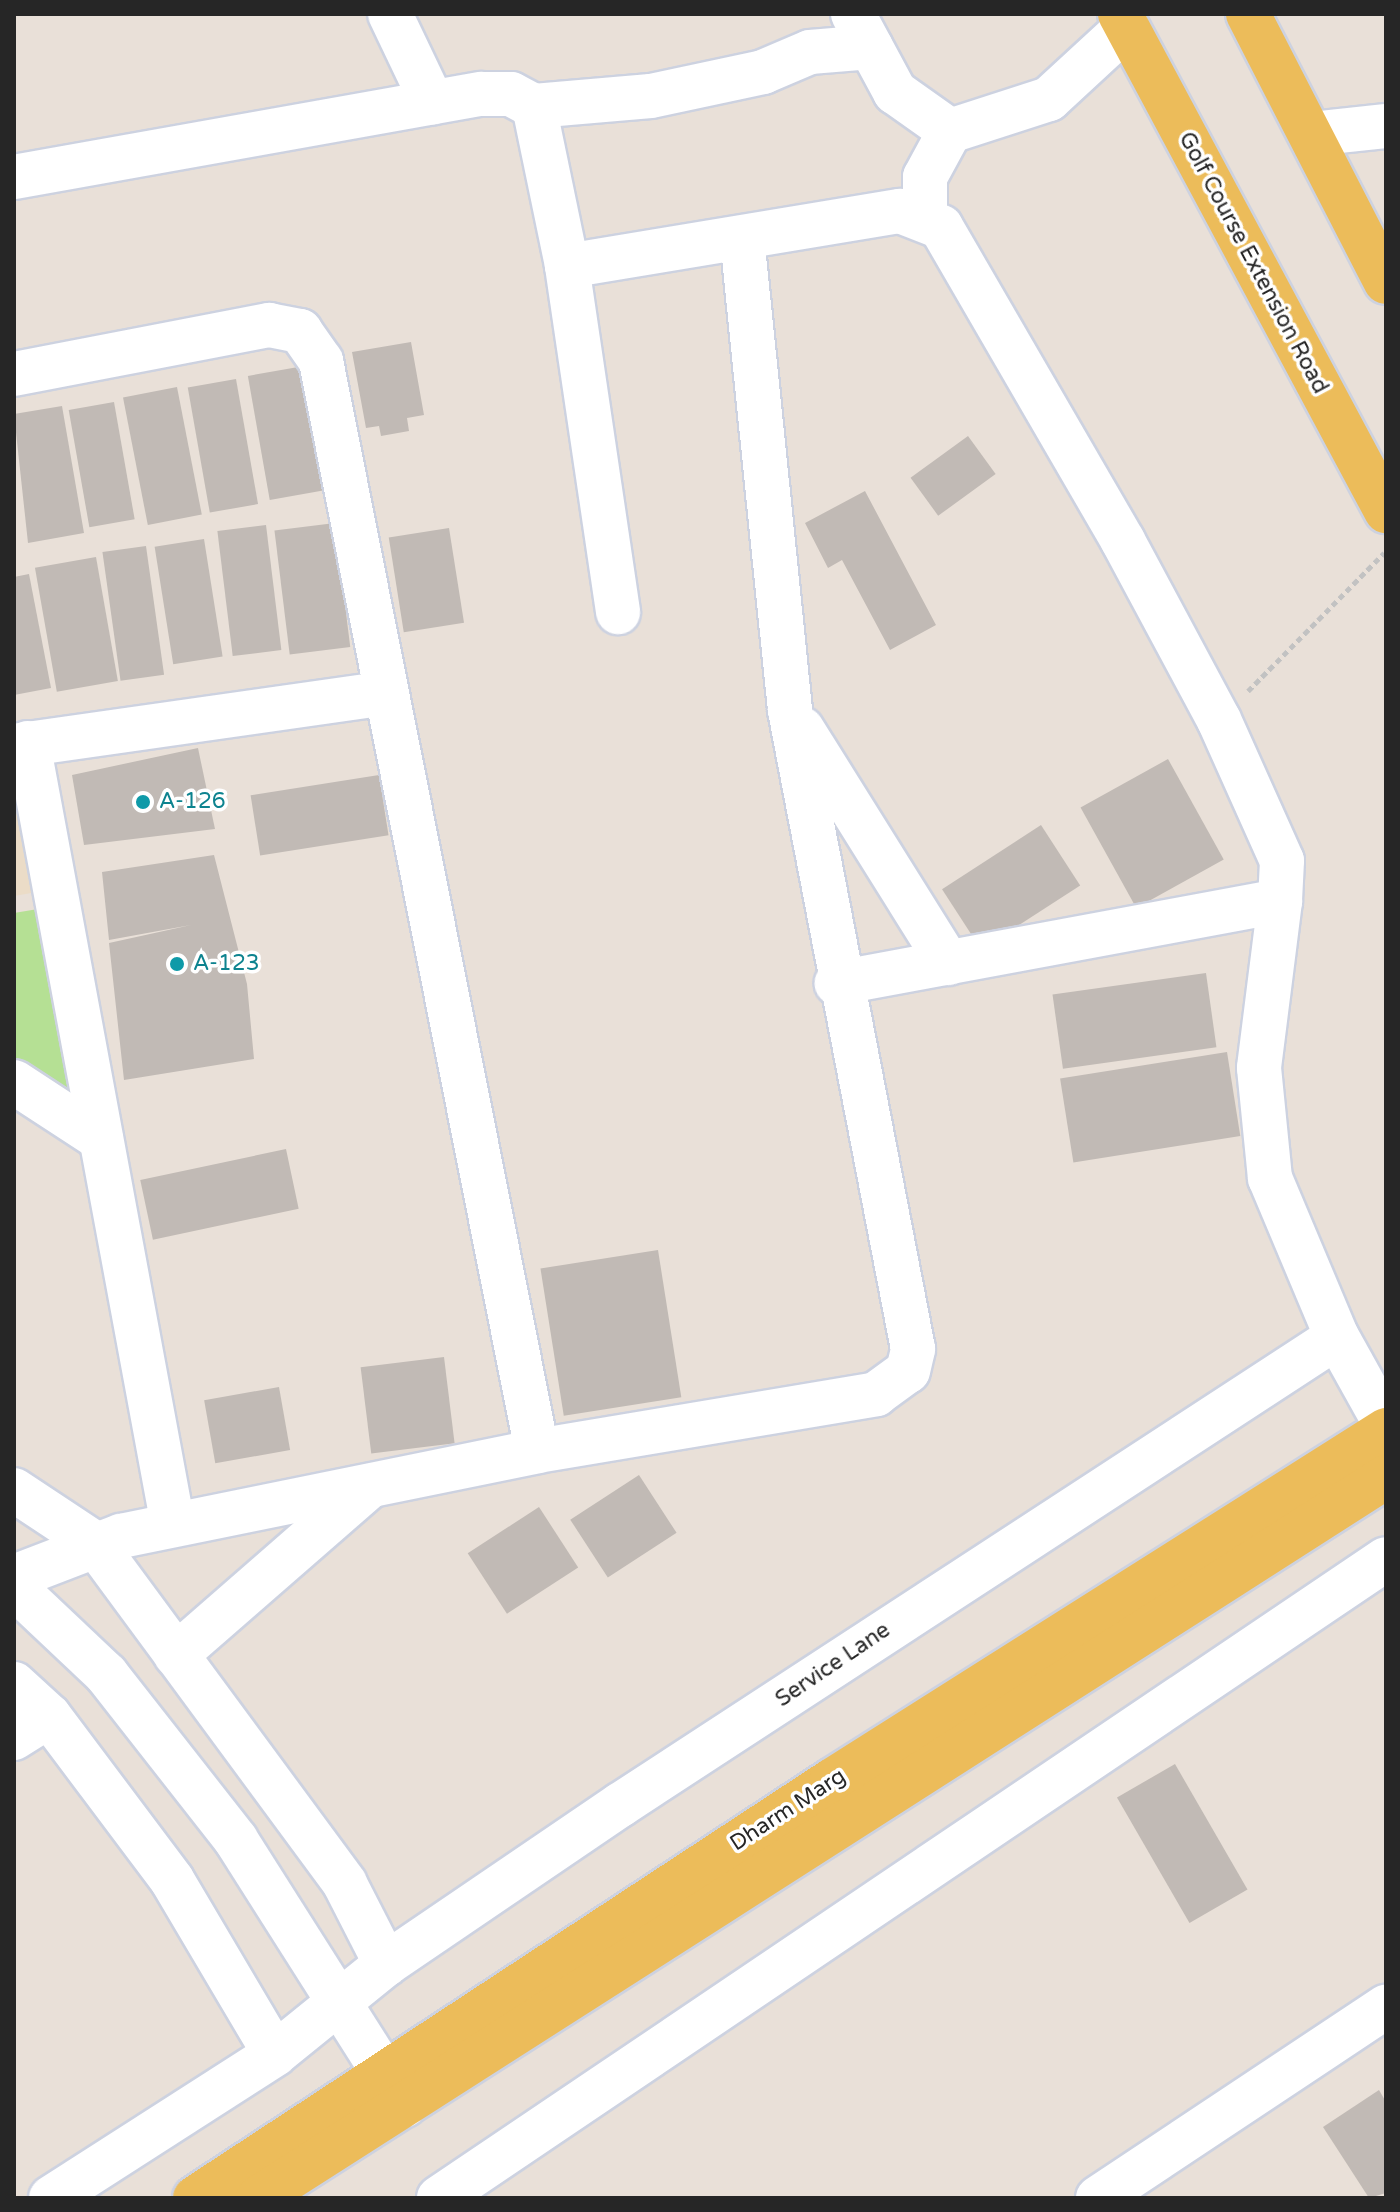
<!DOCTYPE html>
<html>
<head>
<meta charset="utf-8">
<style>
	body { margin:0 }
	#map { position:relative; width:1400px; height:2212px; overflow:hidden; background:#e9e0d8; font-family:"Varela Round",sans-serif }
	div>[style] { position:absolute }
	[style*='--x'] { left:calc(var(--x)*1px); top:calc(var(--y)*1px); width:calc(var(--w)*1px); rotate:calc(var(--a)*1deg) }
	.education>* { inset:0; background:#ebdcc7 }
	.green>* { inset:0; background:#b5e094 }
	.building>* { inset:0; background:#c1bab5; transform-origin:0 0 }
	.path>* { height:5px; margin-top:-2.5px; transform-origin:0; background:repeating-linear-gradient(90deg,#c2c2c2 0 6px,transparent 0 10px) }
	.roads { filter:drop-shadow(2px 0 #cdd2e0) drop-shadow(-2px 0 #cdd2e0) drop-shadow(0 2px #cdd2e0) drop-shadow(0 -2px #cdd2e0) }
	.minor>* { height:44px; margin:-22px; padding:0 22px; transform-origin:22px; border-radius:22px; background:#fff }
	.major>* { height:44px; margin:-22px; padding:0 22px; transform-origin:22px; border-radius:22px; background:#ecbc5a }
	.dots>* { width:22px; height:22px; translate:-50% -50%; box-sizing:border-box; border:4px solid #fff; border-radius:50% }
	span { translate:-50% -50%; white-space:nowrap; text-align:center; line-height:1.15; -webkit-text-stroke:7px #fff; paint-order:stroke }
	.street-label { font-size:22px; color:#262626 }
	.culture-label { font-size:22px; color:#0d838f }
	.left { translate:0 -50%; text-align:left }
	.frame { position:absolute; inset:0; border:16px solid #262626; pointer-events:none }
</style>
</head>
<body>
<div id="map">
	<div class="education">
		<div style="clip-path:polygon(14px 777px,37px 892px,14px 896px)"></div>
	</div>
	<div class="green">
		<div style="clip-path:polygon(44px 908px,87px 1116px,14px 1067px,14px 913px)"></div>
	</div>
	<div class="building">
		<div style="clip-path:polygon(411px 342px,424px 415px,407px 418px,409px 431px,381px 436px,379px 426px,366px 428px,352px 352px)"></div>
		<div style="left:304px;top:366px;width:126px;height:57px;rotate:80deg"></div>
		<div style="left:236px;top:379px;width:127px;height:49px;rotate:80deg"></div>
		<div style="left:177px;top:387px;width:130px;height:55px;rotate:79deg"></div>
		<div style="left:114px;top:402px;width:119px;height:46px;rotate:80deg"></div>
		<div style="clip-path:polygon(62px 406px,84px 533px,28px 543px,14px 414px)"></div>
		<div style="left:968px;top:436px;width:47px;height:71px;rotate:54deg"></div>
		<div style="clip-path:polygon(865px 491px,936px 625px,890px 650px,842px 560px,828px 568px,805px 523px)"></div>
		<div style="left:335px;top:523px;width:125px;height:61px;rotate:83deg"></div>
		<div style="left:266px;top:525px;width:126px;height:49px;rotate:83deg"></div>
		<div style="left:449px;top:528px;width:96px;height:61px;rotate:81deg"></div>
		<div style="left:204px;top:539px;width:119px;height:50px;rotate:81deg"></div>
		<div style="left:146px;top:546px;width:130px;height:44px;rotate:82deg"></div>
		<div style="left:96px;top:557px;width:126px;height:62px;rotate:80deg"></div>
		<div style="clip-path:polygon(29px 574px,51px 688px,14px 695px,14px 577px)"></div>
		<div style="clip-path:polygon(198px 748px,215px 829px,84px 845px,72px 775px)"></div>
		<div style="left:1168px;top:759px;width:115px;height:100px;rotate:61deg"></div>
		<div style="left:379px;top:775px;width:61px;height:130px;rotate:81deg"></div>
		<div style="left:1041px;top:825px;width:72px;height:118px;rotate:57deg"></div>
		<div style="clip-path:polygon(214px 855px,247px 984px,254px 1059px,124px 1080px,109px 943px,191px 925px,109px 940px,102px 872px)"></div>
		<div style="left:1206px;top:973px;width:75px;height:155px;rotate:82deg"></div>
		<div style="left:1227px;top:1052px;width:85px;height:169px;rotate:81deg"></div>
		<div style="left:286px;top:1149px;width:61px;height:149px;rotate:78deg"></div>
		<div style="left:658px;top:1250px;width:149px;height:119px;rotate:81deg"></div>
		<div style="left:444px;top:1357px;width:87px;height:84px;rotate:83deg"></div>
		<div style="left:279px;top:1387px;width:64px;height:76px;rotate:80deg"></div>
		<div style="left:639px;top:1475px;width:69px;height:82px;rotate:57deg"></div>
		<div style="left:539px;top:1507px;width:72px;height:85px;rotate:57deg"></div>
		<div style="left:1175px;top:1764px;width:145px;height:67px;rotate:60deg"></div>
		<div style="clip-path:polygon(1379px 2090px,1386px 2102px,1386px 2193px,1369px 2198px,1323px 2127px)"></div>
	</div>
	<div class="path">
		<div style="--x:1248;--y:691;--w:194;--a:-45.4"></div>
	</div>
	<div class="roads">
		<div class="minor">
			<div style="--x:390;--y:14;--w:98;--a:64.5"></div>
			<div style="--x:853;--y:14;--w:89;--a:61.7"></div>
			<div style="--x:895;--y:92;--w:67;--a:35.3"></div>
			<div style="--x:534;--y:106;--w:117;--a:-4.9"></div>
			<div style="--x:651;--y:96;--w:115;--a:-12.1"></div>
			<div style="--x:763;--y:72;--w:51;--a:-23.1"></div>
			<div style="--x:810;--y:52;--w:61;--a:-4.7"></div>
			<div style="--x:1311;--y:134;--w:75;--a:-6.1"></div>
			<div style="--x:14;--y:177;--w:475;--a:-10.1"></div>
			<div style="--x:482;--y:94;--w:29;--a:0"></div>
			<div style="--x:511;--y:94;--w:26;--a:28"></div>
			<div style="--x:534;--y:106;--w:163;--a:78.3"></div>
			<div style="--x:567;--y:266;--w:350;--a:81.6"></div>
			<div style="--x:925;--y:217;--w:40;--a:-90"></div>
			<div style="--x:925;--y:177;--w:52;--a:-61.5"></div>
			<div style="--x:950;--y:131;--w:104;--a:-17.9"></div>
			<div style="--x:1049;--y:99;--w:106;--a:-42.7"></div>
			<div style="--x:567;--y:266;--w:338;--a:-9.4"></div>
			<div style="--x:900;--y:211;--w:44;--a:21.3"></div>
			<div style="--x:941;--y:227;--w:363;--a:59.9"></div>
			<div style="--x:1123;--y:541;--w:203;--a:61.8"></div>
			<div style="--x:1219;--y:720;--w:154;--a:65.9"></div>
			<div style="--x:1282;--y:861;--w:40;--a:92.9"></div>
			<div style="--x:1280;--y:901;--w:451;--a:169.5"></div>
			<div style="--x:14;--y:374;--w:260;--a:-10.9"></div>
			<div style="--x:269;--y:325;--w:32;--a:11"></div>
			<div style="--x:300;--y:331;--w:37;--a:55"></div>
			<div style="--x:321;--y:361;--w:1111;--a:78.79"></div>
			<div style="--x:802;--y:729;--w:276;--a:58"></div>
			<div style="--x:28;--y:743;--w:795;--a:79.5"></div>
			<div style="--x:14;--y:746;--w:376;--a:-8.1"></div>
			<div style="--x:1280;--y:901;--w:168;--a:97.2"></div>
			<div style="--x:1259;--y:1068;--w:111;--a:84.3"></div>
			<div style="--x:1270;--y:1178;--w:173;--a:67.2"></div>
			<div style="--x:1337;--y:1337;--w:101;--a:60.9"></div>
			<div style="--x:14;--y:1082;--w:104;--a:33.2"></div>
			<div style="--x:14;--y:1490;--w:96;--a:33.5"></div>
			<div style="--x:94;--y:1543;--w:423;--a:53.6"></div>
			<div style="--x:345;--y:1884;--w:90;--a:62.9"></div>
			<div style="--x:14;--y:1577;--w:115;--a:-21"></div>
			<div style="--x:121;--y:1536;--w:425;--a:-11.5"></div>
			<div style="--x:537;--y:1451;--w:344;--a:-9.5"></div>
			<div style="--x:876;--y:1394;--w:39;--a:-36"></div>
			<div style="--x:908;--y:1371;--w:23;--a:-77"></div>
			<div style="--x:913;--y:1349;--w:651;--a:-100.9"></div>
			<div style="--x:790;--y:710;--w:472;--a:-95.8"></div>
			<div style="--x:14;--y:1587;--w:127;--a:43.4"></div>
			<div style="--x:106;--y:1674;--w:211;--a:51.9"></div>
			<div style="--x:236;--y:1840;--w:314;--a:57.6"></div>
			<div style="--x:176;--y:1655;--w:257;--a:-41.1"></div>
			<div style="--x:14;--y:1684;--w:47;--a:42.4"></div>
			<div style="--x:49;--y:1716;--w:205;--a:53.1"></div>
			<div style="--x:172;--y:1880;--w:202;--a:59.4"></div>
			<div style="--x:275;--y:2054;--w:143;--a:-39"></div>
			<div style="--x:386;--y:1964;--w:283;--a:-34.2"></div>
			<div style="--x:620;--y:1805;--w:856;--a:-33.13"></div>
			<div style="--x:14;--y:1738;--w:41;--a:-32.2"></div>
			<div style="--x:51;--y:2198;--w:266;--a:-32.7"></div>
			<div style="--x:439;--y:2198;--w:1142;--a:-34.01"></div>
			<div style="--x:1098;--y:2198;--w:346;--a:-33.6"></div>
		</div>
		<div class="major">
			<div style="--x:1120;--y:14;--w:564;--a:61.84"></div>
			<div style="--x:1248;--y:14;--w:301;--a:62.8"></div>
			<div style="--x:195;--y:2198;--w:761;--a:-33.25"></div>
			<div style="--x:831;--y:1781;--w:657;--a:-32.31"></div>
			<div style="--x:258;--y:2198;--w:1339;--a:-32.59"></div>
		</div>
	</div>
	<div class="dots">
		<div style="left:143px;top:802px;background:#0f9aa8"></div>
		<div style="left:177px;top:964px;background:#0f9aa8"></div>
	</div>
	<div class="street-label">
		<span style="left:1253px;top:263px;rotate:62deg">Golf Course Extension Road</span>
		<span style="left:833px;top:1665px;rotate:-34deg">Service Lane</span>
		<span style="left:788px;top:1810px;rotate:-33deg">Dharm Marg</span>
	</div>
	<div class="culture-label">
		<span class="left" style="left:159px;top:802px">A-126</span>
		<span class="left" style="left:193px;top:964px">A-123</span>
	</div>
	<div class="frame"></div>
</div>
</body>
</html>
